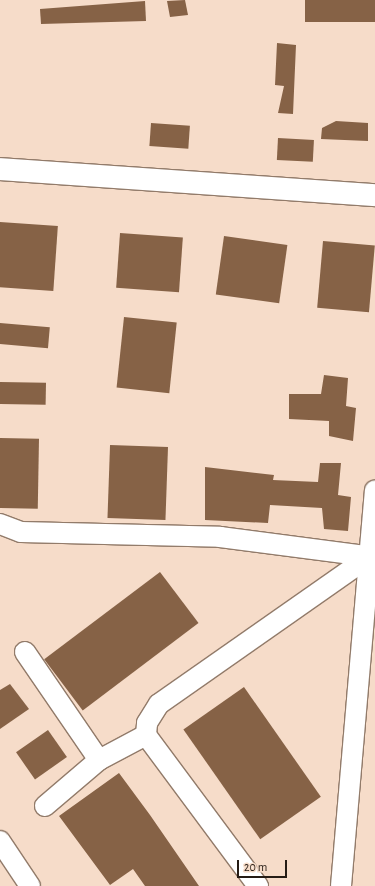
<!DOCTYPE html>
<html>
<head>
<meta charset="utf-8">
<style>
	body { margin:0 }
	#map { position:relative; width:375px; height:886px; overflow:hidden; background:#f6dcc9; font-family:"Alegreya Sans",sans-serif }
	div>[style] { position:absolute }
	[style*='--x'] { left:calc(var(--x)*1px); top:calc(var(--y)*1px); width:calc(var(--w)*1px); rotate:calc(var(--a)*1deg) }
	.building>* { inset:0; background:#866246; transform-origin:0 0 }
	.roads { filter:drop-shadow(1px 0 #927b6a) drop-shadow(-1px 0 #927b6a) drop-shadow(0 1px #927b6a) drop-shadow(0 -1px #927b6a) }
	.minor>* { height:20px; margin:-10px; padding:0 10px; transform-origin:10px; border-radius:10px; background:#fff }
	.tertiary>* { height:22px; margin:-11px; padding:0 11px; transform-origin:11px; border-radius:11px; background:#fff }
	span { translate:-50% -50%; white-space:nowrap; text-align:center; line-height:1.15; -webkit-text-stroke:4px #f6dcc9; paint-order:stroke }
	.scale { position:absolute; left:237px; top:860px; width:50px; height:18px; box-sizing:border-box; border:2px solid #251c15; border-top:0; padding-left:5px; font-size:12px; line-height:14px; white-space:nowrap; color:#251c15; -webkit-text-stroke:3px #f6dcc9; paint-order:stroke }
</style>
</head>
<body>
<div id="map">
	<div class="building">
		<div style="clip-path:polygon(185px 0,188px 15px,170px 17px,167px 1px)"></div>
		<div style="left:305px;top:0;width:70px;height:22px"></div>
		<div style="clip-path:polygon(145px 1px,146px 21px,41px 24px,40px 9px)"></div>
		<div style="clip-path:polygon(277px 43px,296px 45px,293px 114px,278px 113px,284px 86px,275px 85px)"></div>
		<div style="clip-path:polygon(336px 121px,368px 123px,368px 141px,321px 139px,322px 128px)"></div>
		<div style="left:151px;top:123px;width:39px;height:23px;rotate:4deg"></div>
		<div style="left:278px;top:138px;width:36px;height:22px;rotate:3deg"></div>
		<div style="left:0;top:222px;width:58px;height:65px;rotate:4deg"></div>
		<div style="left:120px;top:233px;width:63px;height:55px;rotate:4deg"></div>
		<div style="left:224px;top:236px;width:64px;height:59px;rotate:8deg"></div>
		<div style="left:323px;top:241px;width:52px;height:67px;rotate:5deg"></div>
		<div style="left:124px;top:317px;width:53px;height:71px;rotate:6deg"></div>
		<div style="left:0;top:323px;width:50px;height:21px;rotate:5deg"></div>
		<div style="clip-path:polygon(324px 375px,348px 378px,346px 406px,356px 408px,353px 441px,329px 436px,329px 421px,289px 419px,289px 394px,321px 394px)"></div>
		<div style="left:0;top:382px;width:46px;height:22px;rotate:1deg"></div>
		<div style="left:0;top:438px;width:39px;height:70px;rotate:1deg"></div>
		<div style="left:168px;top:447px;width:73px;height:58px;rotate:92deg"></div>
		<div style="clip-path:polygon(320px 463px,341px 463px,338px 495px,351px 497px,348px 531px,324px 529px,322px 508px,270px 505px,268px 523px,205px 520px,205px 467px,274px 475px,273px 480px,318px 482px)"></div>
		<div style="left:160px;top:572px;width:64px;height:145px;rotate:53deg"></div>
		<div style="clip-path:polygon(10px 684px,29px 709px,0 729px,0 690px)"></div>
		<div style="left:244px;top:687px;width:134px;height:74px;rotate:55deg"></div>
		<div style="left:48px;top:730px;width:33px;height:39px;rotate:55deg"></div>
		<div style="clip-path:polygon(119px 773px,150px 815px,199px 886px,145px 886px,133px 869px,110px 885px,59px 816px)"></div>
	</div>
	<div class="roads">
		<div class="minor">
			<div style="--x:0;--y:524;--w:22;--a:21"></div>
			<div style="--x:21;--y:532;--w:199;--a:1.4"></div>
			<div style="--x:220;--y:537;--w:156;--a:7.4"></div>
			<div style="--x:25;--y:652;--w:131;--a:55.6"></div>
			<div style="--x:45;--y:806;--w:71;--a:-40.4"></div>
			<div style="--x:99;--y:760;--w:53;--a:-28"></div>
			<div style="--x:0;--y:841;--w:54;--a:56.3"></div>
			<div style="--x:258;--y:886;--w:188;--a:-126.6"></div>
			<div style="--x:146;--y:735;--w:12;--a:-85"></div>
			<div style="--x:147;--y:723;--w:22;--a:-58"></div>
			<div style="--x:159;--y:704;--w:258;--a:-35"></div>
			<div style="--x:341;--y:886;--w:397;--a:-85.1"></div>
		</div>
		<div class="tertiary">
			<div style="--x:0;--y:169;--w:376;--a:4"></div>
		</div>
	</div>
	<div class="scale">20 m</div>
</div>
</body>
</html>
